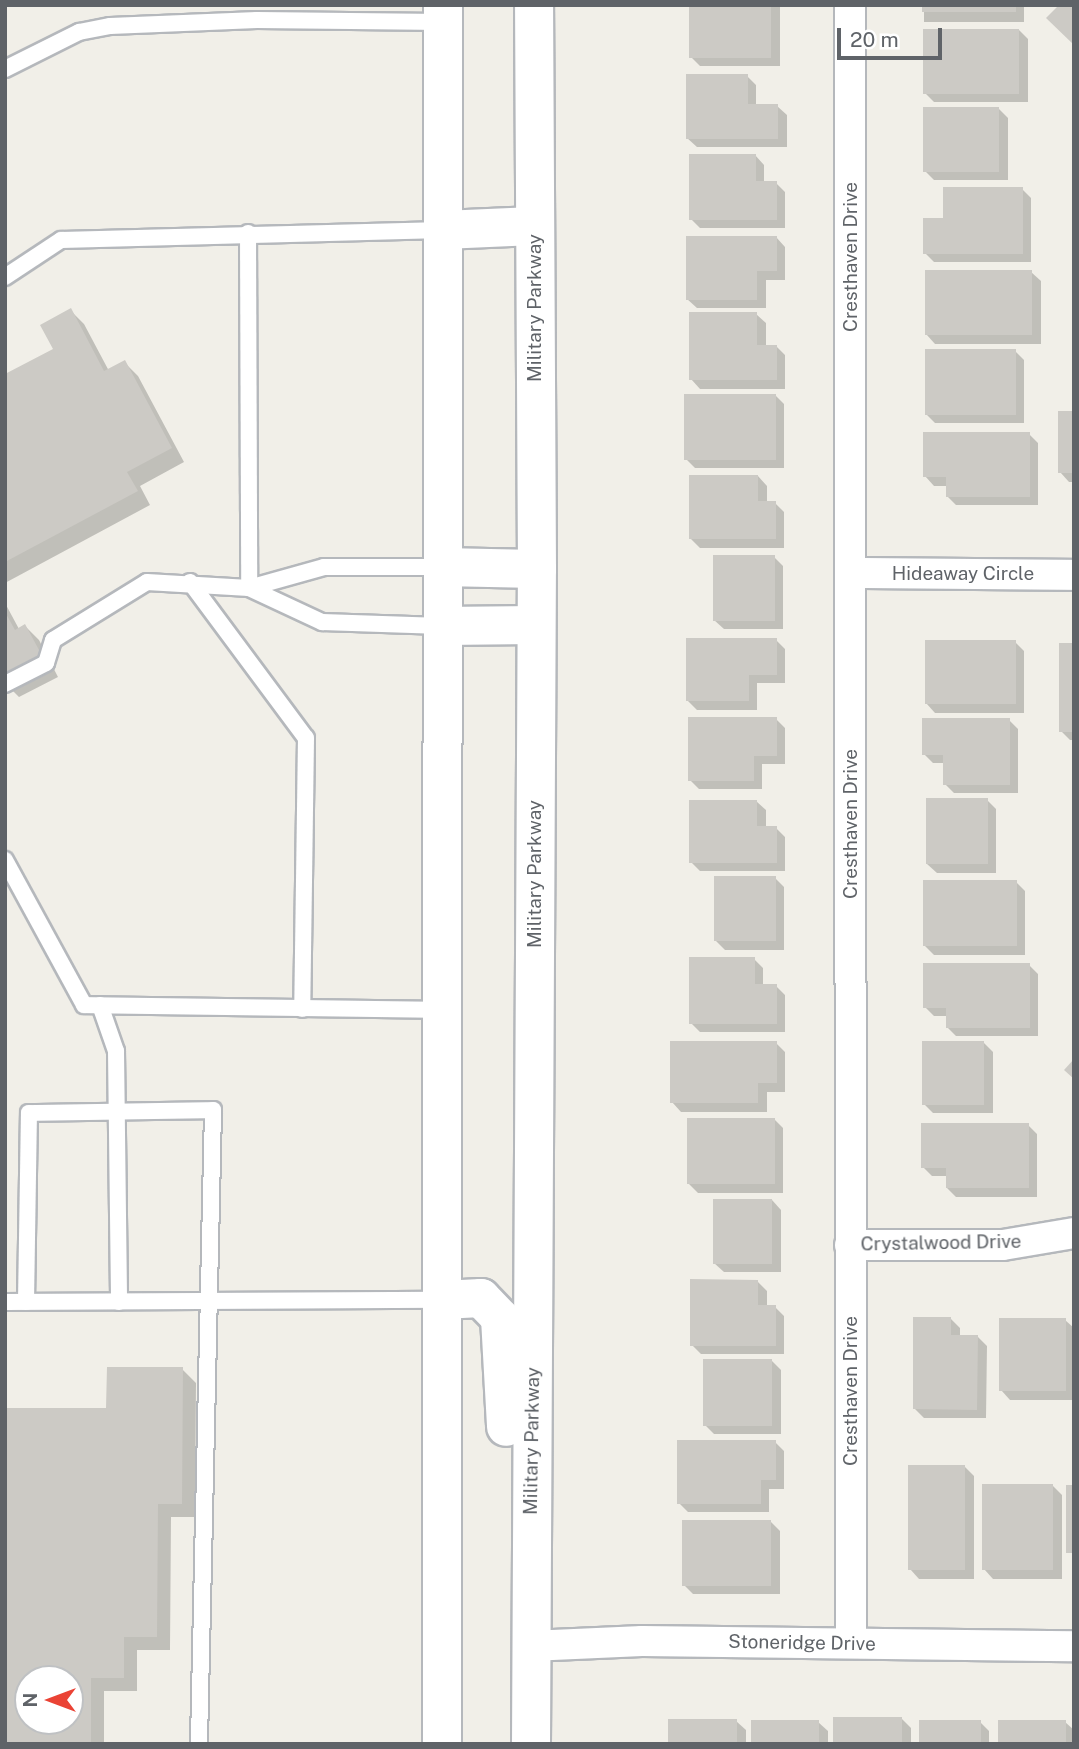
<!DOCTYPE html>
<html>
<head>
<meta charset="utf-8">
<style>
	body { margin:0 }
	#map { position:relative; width:1079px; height:1749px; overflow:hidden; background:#f1efe8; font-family:"Public Sans",sans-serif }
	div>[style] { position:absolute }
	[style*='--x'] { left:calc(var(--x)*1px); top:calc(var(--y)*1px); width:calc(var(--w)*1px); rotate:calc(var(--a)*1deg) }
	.shadow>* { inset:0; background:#0003; transform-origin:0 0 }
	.building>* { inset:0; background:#cccac5; transform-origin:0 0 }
	.roads { filter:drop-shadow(2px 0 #b5b8bc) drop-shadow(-2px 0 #b5b8bc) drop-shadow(0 2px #b5b8bc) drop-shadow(0 -2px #b5b8bc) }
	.service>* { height:16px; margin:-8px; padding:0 8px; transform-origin:8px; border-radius:8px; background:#fff }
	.minor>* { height:30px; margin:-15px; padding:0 15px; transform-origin:15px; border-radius:15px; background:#fff }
	.secondary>* { height:38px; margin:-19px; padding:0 19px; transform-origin:19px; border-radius:19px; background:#fff }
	span { translate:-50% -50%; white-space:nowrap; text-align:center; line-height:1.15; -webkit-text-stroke:5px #fff; paint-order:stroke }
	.street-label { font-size:19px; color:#5f6368 }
	.frame { position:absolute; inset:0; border:7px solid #5f6368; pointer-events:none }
	.north { position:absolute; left:14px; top:1665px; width:70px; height:70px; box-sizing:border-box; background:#fff; border:2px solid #bfc1c3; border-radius:50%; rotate:270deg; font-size:19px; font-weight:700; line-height:28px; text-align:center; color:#5f6368 }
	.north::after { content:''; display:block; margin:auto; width:24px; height:32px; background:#ea4335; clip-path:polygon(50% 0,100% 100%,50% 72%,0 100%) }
	.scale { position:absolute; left:837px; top:28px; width:105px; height:32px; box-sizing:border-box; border:4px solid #5f6368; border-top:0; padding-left:9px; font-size:21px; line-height:24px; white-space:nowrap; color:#5f6368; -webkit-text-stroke:5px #fff; paint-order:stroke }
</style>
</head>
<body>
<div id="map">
	<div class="shadow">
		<div style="clip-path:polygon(691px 5px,780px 5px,780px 66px,700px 66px,691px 57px)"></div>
		<div style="left:924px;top:5px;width:100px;height:17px"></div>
		<div style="clip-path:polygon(1019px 30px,1028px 39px,1028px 102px,934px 102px,925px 93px)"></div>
		<div style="clip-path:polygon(747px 76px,756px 85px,756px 106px,777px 106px,787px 115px,787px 147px,697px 147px,687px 138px)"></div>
		<div style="clip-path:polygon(999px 109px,1008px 118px,1008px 180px,934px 180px,925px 171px)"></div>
		<div style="clip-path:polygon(755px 155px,764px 165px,764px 183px,776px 183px,785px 192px,785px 228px,700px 228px,691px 219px)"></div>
		<div style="clip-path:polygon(1022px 189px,1031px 198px,1031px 262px,934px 262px,925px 253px,945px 220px)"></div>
		<div style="clip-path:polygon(776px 237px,785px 247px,785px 280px,766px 280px,766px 308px,697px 308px,687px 299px)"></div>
		<div style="clip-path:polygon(1031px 272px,1041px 281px,1041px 344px,935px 344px,926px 334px)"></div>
		<div style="clip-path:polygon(71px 311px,84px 324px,109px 371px,125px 363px,138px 376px,184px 462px,140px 486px,150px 505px,5px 583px,5px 376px,55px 349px)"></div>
		<div style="clip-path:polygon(756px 314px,766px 323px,766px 346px,776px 346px,785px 355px,785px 389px,700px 389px,691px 379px)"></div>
		<div style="clip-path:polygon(1015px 351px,1024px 360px,1024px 423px,935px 423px,926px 414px)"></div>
		<div style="clip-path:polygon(775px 395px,784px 404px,784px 468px,695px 468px,686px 459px)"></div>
		<div style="clip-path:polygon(1074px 413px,1074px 482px,1069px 482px,1060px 472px)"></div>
		<div style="clip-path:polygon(1029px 434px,1038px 443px,1038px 505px,956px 505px,947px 496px,947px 486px,934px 486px,925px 476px)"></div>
		<div style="clip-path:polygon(758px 476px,767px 486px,767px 503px,775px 503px,784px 512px,784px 548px,700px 548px,691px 539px)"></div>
		<div style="clip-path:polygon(774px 557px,783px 566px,783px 629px,724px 629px,714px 620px)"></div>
		<div style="clip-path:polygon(5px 603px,19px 629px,25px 626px,39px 640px,58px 677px,19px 697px,5px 683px)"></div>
		<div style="clip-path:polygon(776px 640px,785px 649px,785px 683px,757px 683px,757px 710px,697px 710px,687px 700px)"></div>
		<div style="clip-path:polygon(1015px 642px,1024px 651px,1024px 713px,935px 713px,926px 703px)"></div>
		<div style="clip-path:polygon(1074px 645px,1074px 740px,1070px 740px,1061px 731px)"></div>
		<div style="clip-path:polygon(776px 719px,785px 728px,785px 764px,762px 764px,762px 789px,699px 789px,690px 780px)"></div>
		<div style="clip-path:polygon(1009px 720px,1018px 729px,1018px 793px,954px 793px,945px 784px,945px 763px,933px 763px,924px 754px)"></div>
		<div style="clip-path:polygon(987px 800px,996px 809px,996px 873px,937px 873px,927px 864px)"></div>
		<div style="clip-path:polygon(756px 801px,766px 810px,766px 828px,776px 828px,785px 837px,785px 871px,700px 871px,691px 862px)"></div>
		<div style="clip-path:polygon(775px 878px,784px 887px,784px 950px,725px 950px,716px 941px)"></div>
		<div style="clip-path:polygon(1016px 882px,1025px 891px,1025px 955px,934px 955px,925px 946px)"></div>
		<div style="clip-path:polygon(754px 959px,763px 968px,763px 986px,776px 986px,785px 995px,785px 1032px,700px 1032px,691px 1023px)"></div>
		<div style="clip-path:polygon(1029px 965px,1038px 974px,1038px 1036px,956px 1036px,947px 1027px,947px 1016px,934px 1016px,925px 1007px)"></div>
		<div style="clip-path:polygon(776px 1043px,785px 1052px,785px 1092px,767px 1092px,767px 1112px,681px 1112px,672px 1102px)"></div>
		<div style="clip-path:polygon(984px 1043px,993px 1052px,993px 1113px,933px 1113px,924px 1104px)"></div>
		<div style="clip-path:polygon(774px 1119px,783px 1128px,783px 1193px,698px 1193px,689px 1184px)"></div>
		<div style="clip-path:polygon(1028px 1125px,1037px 1134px,1037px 1197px,956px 1197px,947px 1188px,947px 1176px,932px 1176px,923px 1167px)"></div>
		<div style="clip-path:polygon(772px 1200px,781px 1210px,781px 1272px,724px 1272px,714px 1263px)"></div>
		<div style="clip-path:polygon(758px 1282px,767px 1291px,767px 1307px,775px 1307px,784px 1316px,784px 1354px,701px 1354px,692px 1345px)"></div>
		<div style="clip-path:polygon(951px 1319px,960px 1328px,960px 1337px,978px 1337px,987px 1346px,986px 1418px,924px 1418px,915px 1409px)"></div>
		<div style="clip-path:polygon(1065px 1320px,1074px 1328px,1074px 1400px,1010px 1400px,1001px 1390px)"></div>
		<div style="clip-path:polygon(772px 1361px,781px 1370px,781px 1434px,714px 1434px,705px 1425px)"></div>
		<div style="clip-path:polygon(evenodd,182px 1369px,196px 1383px,195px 1517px,171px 1517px,170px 1650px,137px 1650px,137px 1691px,104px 1691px,104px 1744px,5px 1744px,5px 1640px,108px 1410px,182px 1369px,28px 1679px,70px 1679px,70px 1721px,28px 1721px,28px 1679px)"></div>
		<div style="clip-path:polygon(775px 1442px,784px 1451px,784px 1489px,769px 1489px,769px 1512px,688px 1512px,679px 1503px)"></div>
		<div style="clip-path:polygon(965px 1467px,974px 1476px,974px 1579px,919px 1579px,910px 1569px)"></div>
		<div style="clip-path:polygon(1053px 1486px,1062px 1495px,1062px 1579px,993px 1579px,984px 1569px)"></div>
		<div style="clip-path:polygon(770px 1521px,780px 1531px,780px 1594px,693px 1594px,684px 1585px)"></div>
		<div style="clip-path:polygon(902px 1719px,911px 1728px,911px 1744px,835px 1744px)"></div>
		<div style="clip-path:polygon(736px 1721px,746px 1730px,746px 1744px,670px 1744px)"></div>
		<div style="clip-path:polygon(818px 1722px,828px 1731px,828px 1744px,753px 1744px)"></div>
		<div style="clip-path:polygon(980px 1722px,989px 1731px,989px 1744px,920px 1744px)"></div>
		<div style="clip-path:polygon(1065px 1722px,1074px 1730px,1074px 1744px,1000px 1744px)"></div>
	</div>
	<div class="building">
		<div style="left:689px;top:5px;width:82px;height:53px"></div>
		<div style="left:922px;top:5px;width:94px;height:7px"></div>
		<div style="clip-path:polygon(1059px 5px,1074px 5px,1074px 45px,1046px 18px)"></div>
		<div style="left:923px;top:29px;width:96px;height:65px"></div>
		<div style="clip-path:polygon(686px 74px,748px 74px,748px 104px,778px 104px,778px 139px,686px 139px)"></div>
		<div style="left:923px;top:107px;width:76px;height:65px"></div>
		<div style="clip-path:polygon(689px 154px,756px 154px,756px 181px,777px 181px,777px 220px,689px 220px)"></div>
		<div style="clip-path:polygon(943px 187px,1023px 187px,1023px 254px,923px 254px,923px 218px,943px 218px)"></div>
		<div style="clip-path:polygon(686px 236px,777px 236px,777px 271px,757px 271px,757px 300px,686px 300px)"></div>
		<div style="left:925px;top:270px;width:107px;height:65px"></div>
		<div style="clip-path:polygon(71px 308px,104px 371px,125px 360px,172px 448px,127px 472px,138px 491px,5px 562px,5px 374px,53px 349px,40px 325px)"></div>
		<div style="clip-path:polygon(689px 312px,757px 312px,757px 345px,777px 345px,777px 380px,689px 380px)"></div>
		<div style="left:925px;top:349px;width:91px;height:66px"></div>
		<div style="left:684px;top:394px;width:92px;height:66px"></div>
		<div style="left:1058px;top:411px;width:16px;height:62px"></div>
		<div style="clip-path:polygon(923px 432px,1030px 432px,1030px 497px,946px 497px,946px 477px,923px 477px)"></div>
		<div style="clip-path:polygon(689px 475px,758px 475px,758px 501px,776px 501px,776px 539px,689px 539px)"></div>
		<div style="left:713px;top:555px;width:62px;height:66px"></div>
		<div style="clip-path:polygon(5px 612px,15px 630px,25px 624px,46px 663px,5px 684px)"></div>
		<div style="clip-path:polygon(686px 638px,777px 638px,777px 675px,749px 675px,749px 701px,686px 701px)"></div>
		<div style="left:925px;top:640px;width:91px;height:64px"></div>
		<div style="left:1059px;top:643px;width:15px;height:89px"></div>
		<div style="clip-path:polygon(688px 717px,777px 717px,777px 756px,754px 756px,754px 781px,688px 781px)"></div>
		<div style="clip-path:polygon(922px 718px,1010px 718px,1010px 785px,943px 785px,943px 755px,922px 755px)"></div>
		<div style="left:926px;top:798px;width:62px;height:66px"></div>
		<div style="clip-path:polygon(689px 800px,757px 800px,757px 826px,777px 826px,777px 863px,689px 863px)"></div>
		<div style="left:714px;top:876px;width:62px;height:65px"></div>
		<div style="left:923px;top:880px;width:94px;height:66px"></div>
		<div style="clip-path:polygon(689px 957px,755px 957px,755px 984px,777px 984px,777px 1024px,689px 1024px)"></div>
		<div style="clip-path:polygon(923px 963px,1030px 963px,1030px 1028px,946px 1028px,946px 1008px,923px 1008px)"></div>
		<div style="clip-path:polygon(670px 1041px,777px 1041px,777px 1083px,758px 1083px,758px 1103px,670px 1103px)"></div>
		<div style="left:922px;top:1041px;width:62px;height:64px"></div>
		<div style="clip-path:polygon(1074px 1059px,1074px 1079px,1064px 1070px)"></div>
		<div style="left:687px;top:1118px;width:88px;height:66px"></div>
		<div style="clip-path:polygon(921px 1123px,1029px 1123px,1029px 1188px,946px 1188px,946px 1168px,921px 1168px)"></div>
		<div style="left:713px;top:1199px;width:59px;height:65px"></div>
		<div style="clip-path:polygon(690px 1279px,758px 1280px,758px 1305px,776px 1305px,776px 1346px,690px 1346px)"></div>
		<div style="clip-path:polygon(913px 1317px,951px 1317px,951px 1335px,978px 1335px,977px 1410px,913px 1409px)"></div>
		<div style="left:999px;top:1318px;width:67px;height:73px"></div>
		<div style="left:703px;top:1359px;width:69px;height:67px"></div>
		<div style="clip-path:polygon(evenodd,107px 1367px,183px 1367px,182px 1504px,158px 1504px,157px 1637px,124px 1637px,124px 1678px,91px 1678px,91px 1744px,5px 1744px,6px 1408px,106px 1408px,107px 1367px,28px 1679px,70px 1679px,70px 1721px,28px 1721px,28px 1679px)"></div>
		<div style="clip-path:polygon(677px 1440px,776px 1440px,776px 1480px,761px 1480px,761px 1504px,677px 1504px)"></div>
		<div style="left:908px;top:1465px;width:57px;height:105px"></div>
		<div style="left:982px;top:1484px;width:71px;height:86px"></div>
		<div style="left:1066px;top:1485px;width:8px;height:68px"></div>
		<div style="left:682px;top:1520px;width:89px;height:66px"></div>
		<div style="left:833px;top:1717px;width:69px;height:27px"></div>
		<div style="left:668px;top:1719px;width:69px;height:25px"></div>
		<div style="left:751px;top:1720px;width:68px;height:24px"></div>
		<div style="left:919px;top:1720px;width:62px;height:24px"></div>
		<div style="left:998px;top:1720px;width:68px;height:24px"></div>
	</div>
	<div class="roads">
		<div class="service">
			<div style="--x:5;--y:69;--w:83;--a:-26.6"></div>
			<div style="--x:79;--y:32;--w:32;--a:-11"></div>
			<div style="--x:110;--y:26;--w:147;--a:-2.3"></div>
			<div style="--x:257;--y:20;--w:186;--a:0.6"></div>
			<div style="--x:248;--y:233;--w:355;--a:89.8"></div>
			<div style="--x:5;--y:277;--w:67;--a:-33.5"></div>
			<div style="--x:61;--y:240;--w:382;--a:-1.5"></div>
			<div style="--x:190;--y:582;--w:194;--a:53.4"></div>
			<div style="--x:306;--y:738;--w:271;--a:90.8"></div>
			<div style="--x:249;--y:588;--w:78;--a:-15.6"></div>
			<div style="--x:324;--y:567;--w:118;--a:0"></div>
			<div style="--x:5;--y:684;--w:46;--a:-27.1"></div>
			<div style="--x:46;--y:663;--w:24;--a:-73"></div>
			<div style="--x:53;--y:640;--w:110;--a:-31.7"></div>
			<div style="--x:147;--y:582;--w:102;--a:3.4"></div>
			<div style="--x:249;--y:588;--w:81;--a:25"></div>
			<div style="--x:322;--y:622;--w:120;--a:1.9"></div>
			<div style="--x:5;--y:860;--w:165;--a:61.4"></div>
			<div style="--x:84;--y:1005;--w:358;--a:0.8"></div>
			<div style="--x:100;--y:1005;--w:49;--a:70.8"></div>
			<div style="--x:116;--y:1051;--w:251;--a:89.3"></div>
			<div style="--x:5;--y:1302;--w:437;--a:-0.3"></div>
			<div style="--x:26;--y:1302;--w:189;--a:-89.1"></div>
			<div style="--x:29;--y:1113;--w:184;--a:-0.9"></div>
			<div style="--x:213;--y:1110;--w:634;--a:91.27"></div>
		</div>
		<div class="minor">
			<div style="--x:850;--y:5;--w:1638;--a:89.97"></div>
			<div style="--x:851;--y:573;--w:223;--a:0.5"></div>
			<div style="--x:850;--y:1245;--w:153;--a:0"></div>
			<div style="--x:1003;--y:1245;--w:72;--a:-9.6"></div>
			<div style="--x:530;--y:1646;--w:112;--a:-2.6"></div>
			<div style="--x:642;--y:1641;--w:432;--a:0.7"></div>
		</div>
		<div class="secondary">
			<div style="--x:443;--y:230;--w:91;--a:-2.5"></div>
			<div style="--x:442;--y:567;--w:95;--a:1.2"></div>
			<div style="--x:442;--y:626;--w:93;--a:-0.6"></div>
			<div style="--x:442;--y:1300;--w:39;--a:-3"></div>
			<div style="--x:481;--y:1298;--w:28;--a:46"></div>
			<div style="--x:500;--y:1318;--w:109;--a:86.8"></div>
			<div style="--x:442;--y:1744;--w:1739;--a:-89.97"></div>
			<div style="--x:531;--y:1744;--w:1175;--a:-89.71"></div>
			<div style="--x:537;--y:569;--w:564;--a:-90.3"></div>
		</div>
	</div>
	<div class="street-label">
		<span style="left:851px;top:257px;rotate:-90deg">Cresthaven Drive</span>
		<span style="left:535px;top:308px;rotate:-90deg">Military Parkway</span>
		<span style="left:963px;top:574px">Hideaway Circle</span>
		<span style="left:851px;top:824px;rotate:-90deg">Cresthaven Drive</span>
		<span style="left:535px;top:874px;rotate:-90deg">Military Parkway</span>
		<span style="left:941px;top:1243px;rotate:-1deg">Crystalwood Drive</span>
		<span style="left:851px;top:1391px;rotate:-90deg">Cresthaven Drive</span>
		<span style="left:532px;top:1441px;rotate:-89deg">Military Parkway</span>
		<span style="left:802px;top:1643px;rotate:1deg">Stoneridge Drive</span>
	</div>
	<div class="frame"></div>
	<div class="north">N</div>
	<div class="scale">20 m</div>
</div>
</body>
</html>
